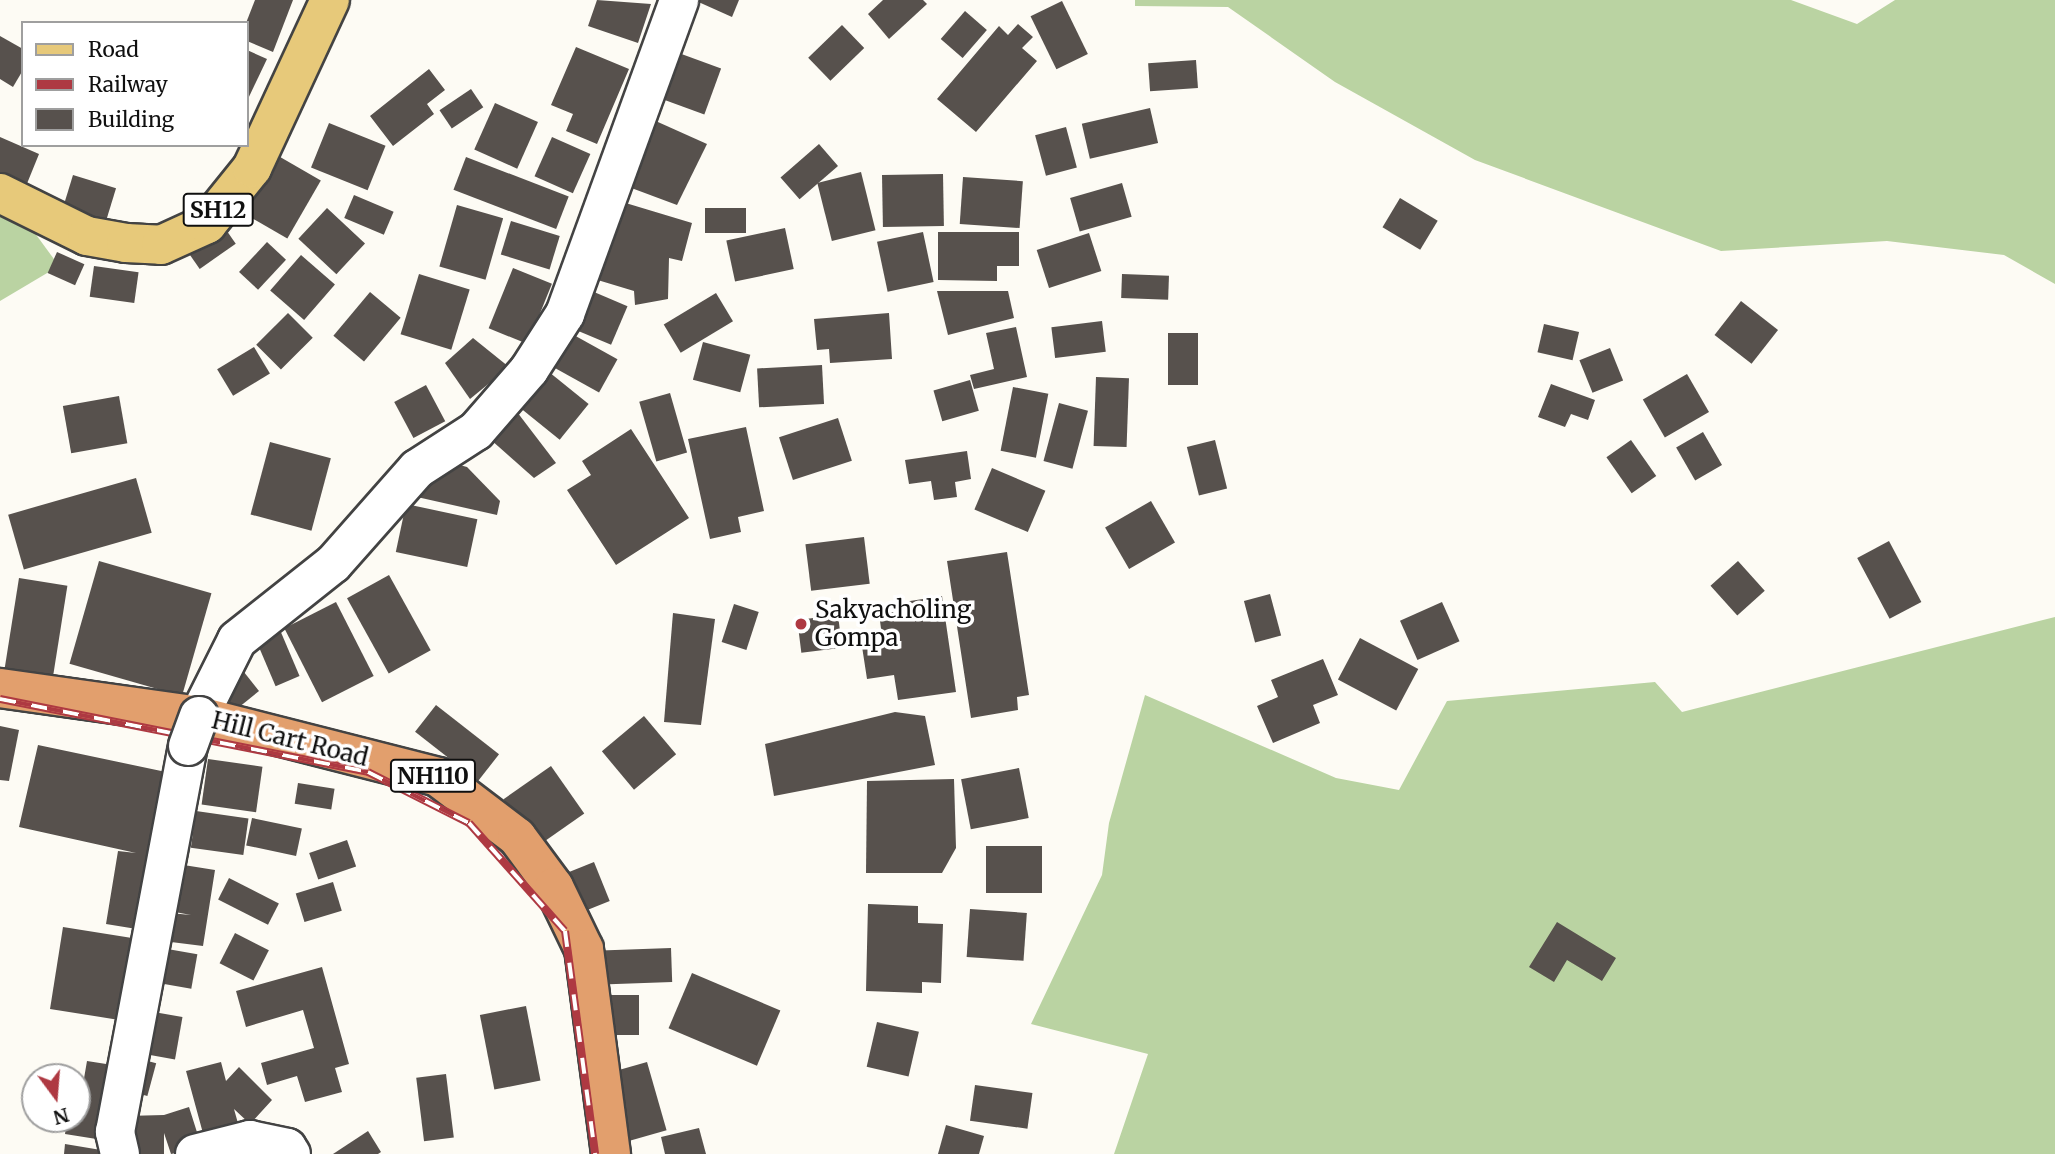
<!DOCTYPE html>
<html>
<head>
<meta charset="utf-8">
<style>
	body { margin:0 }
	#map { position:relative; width:2055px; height:1154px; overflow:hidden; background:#fdfbf4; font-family:Merriweather,serif }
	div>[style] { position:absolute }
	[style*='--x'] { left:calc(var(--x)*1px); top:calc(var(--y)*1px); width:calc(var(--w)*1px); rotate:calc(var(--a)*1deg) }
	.forest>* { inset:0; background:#bad3a2 }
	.building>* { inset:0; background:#57514d; transform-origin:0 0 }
	.roads { filter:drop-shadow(2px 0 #434343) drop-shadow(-2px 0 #434343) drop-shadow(0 2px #434343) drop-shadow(0 -2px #434343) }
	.minor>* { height:38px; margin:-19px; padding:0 19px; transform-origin:19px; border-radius:19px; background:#fff }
	.major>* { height:38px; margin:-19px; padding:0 19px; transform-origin:19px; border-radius:19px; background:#e7c97a }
	.highway>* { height:38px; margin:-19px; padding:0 19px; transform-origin:19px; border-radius:19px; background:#e29f6d }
	.rail>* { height:8px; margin-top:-4px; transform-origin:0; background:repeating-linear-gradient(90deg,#fff 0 16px,#ae3942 0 32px); box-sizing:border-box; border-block:2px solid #ae3942 }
	.bridges { filter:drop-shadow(2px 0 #434343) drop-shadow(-2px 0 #434343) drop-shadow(0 2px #434343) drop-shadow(0 -2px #434343) }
	.minor-bridge>* { height:38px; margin:-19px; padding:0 19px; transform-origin:19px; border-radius:19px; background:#fff }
	.dots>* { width:19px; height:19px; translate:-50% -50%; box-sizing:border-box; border:4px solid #fff; border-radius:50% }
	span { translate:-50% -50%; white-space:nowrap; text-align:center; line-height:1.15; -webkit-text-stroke:7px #fff; paint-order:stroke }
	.shield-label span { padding:2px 5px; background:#fff; border:2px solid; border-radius:5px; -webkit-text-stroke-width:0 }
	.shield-label { font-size:23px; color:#101010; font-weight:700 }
	.poi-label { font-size:24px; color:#101010 }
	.left { translate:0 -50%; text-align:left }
	.street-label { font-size:24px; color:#101010 }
	.legend { position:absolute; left:21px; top:21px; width:228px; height:126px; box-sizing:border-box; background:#fff; border:2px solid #9f9f9f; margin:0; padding:9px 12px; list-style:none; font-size:21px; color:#101010 }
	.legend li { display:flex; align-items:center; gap:14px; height:35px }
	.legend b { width:35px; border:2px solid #9f9f9f }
	.north { position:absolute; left:21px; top:1063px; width:70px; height:70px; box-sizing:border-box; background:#fff; border:2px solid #9f9f9f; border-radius:50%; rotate:164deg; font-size:19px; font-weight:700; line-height:28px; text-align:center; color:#101010 }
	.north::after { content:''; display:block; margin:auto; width:24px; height:32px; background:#ae3942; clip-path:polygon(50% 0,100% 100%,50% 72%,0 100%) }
</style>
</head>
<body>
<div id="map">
	<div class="forest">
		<div style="clip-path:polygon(1135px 0,1791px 0,1857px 24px,1895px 0,2055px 0,2055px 284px,2004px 255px,1887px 241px,1721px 251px,1475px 160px,1335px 82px,1228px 7px,1135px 6px)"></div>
		<div style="clip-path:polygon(0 216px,29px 225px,59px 266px,0 301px)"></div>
		<div style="clip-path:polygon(2055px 617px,2055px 1154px,1114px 1154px,1148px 1054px,1031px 1024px,1102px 875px,1109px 823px,1145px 695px,1336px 778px,1399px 790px,1447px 701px,1655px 682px,1682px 712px)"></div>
	</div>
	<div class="building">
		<div style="clip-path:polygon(255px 0,293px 0,273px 52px,247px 41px,246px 23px)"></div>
		<div style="clip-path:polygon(597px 0,651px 4px,638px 43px,588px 26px)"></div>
		<div style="clip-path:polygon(694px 0,739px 0,732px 17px)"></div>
		<div style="clip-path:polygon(883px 0,923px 0,927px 4px,889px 39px,868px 14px)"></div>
		<div style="left:1062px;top:1px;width:59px;height:35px;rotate:64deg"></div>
		<div style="left:965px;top:11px;width:29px;height:37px;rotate:41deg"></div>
		<div style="clip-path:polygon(1018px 24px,1033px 37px,1022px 48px,1037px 61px,976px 132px,937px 99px,999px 26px,1008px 35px)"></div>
		<div style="left:842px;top:25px;width:32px;height:47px;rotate:46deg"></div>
		<div style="clip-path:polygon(0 36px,23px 49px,23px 70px,13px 87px,0 79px)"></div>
		<div style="clip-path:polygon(576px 47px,629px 69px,597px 144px,566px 131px,573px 114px,551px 105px)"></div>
		<div style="clip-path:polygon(247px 50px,267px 59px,247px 101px)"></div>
		<div style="left:676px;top:52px;width:48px;height:49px;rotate:20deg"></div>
		<div style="left:1196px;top:60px;width:28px;height:48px;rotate:86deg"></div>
		<div style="clip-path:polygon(429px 69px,445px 90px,427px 104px,434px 114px,393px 146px,370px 116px)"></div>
		<div style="left:471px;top:89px;width:22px;height:38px;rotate:56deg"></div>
		<div style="left:495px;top:103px;width:47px;height:51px;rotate:24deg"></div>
		<div style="left:1150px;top:108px;width:36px;height:70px;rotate:77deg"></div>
		<div style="clip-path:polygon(649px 118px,707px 144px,677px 205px,626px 186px)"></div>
		<div style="left:329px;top:123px;width:61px;height:48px;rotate:22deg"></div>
		<div style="left:1066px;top:127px;width:42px;height:32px;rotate:75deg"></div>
		<div style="clip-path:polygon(0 137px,39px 154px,26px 186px,0 175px)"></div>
		<div style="left:552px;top:137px;width:42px;height:43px;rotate:24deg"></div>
		<div style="left:819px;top:144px;width:29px;height:51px;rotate:49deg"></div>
		<div style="left:268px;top:150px;width:61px;height:67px;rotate:30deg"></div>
		<div style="left:466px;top:157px;width:110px;height:35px;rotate:21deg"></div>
		<div style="left:861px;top:172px;width:60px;height:45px;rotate:76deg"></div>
		<div style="left:943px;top:174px;width:52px;height:61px;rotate:89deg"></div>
		<div style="left:73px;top:175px;width:45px;height:45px;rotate:17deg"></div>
		<div style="left:963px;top:177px;width:60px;height:47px;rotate:4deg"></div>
		<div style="left:1122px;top:183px;width:35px;height:54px;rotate:74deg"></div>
		<div style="left:354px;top:195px;width:43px;height:25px;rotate:23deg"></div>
		<div style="left:1400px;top:198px;width:44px;height:34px;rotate:31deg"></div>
		<div style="clip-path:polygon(619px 201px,692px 223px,682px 261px,669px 258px,668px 299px,635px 305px,634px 291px,591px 278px)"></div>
		<div style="left:457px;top:205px;width:48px;height:64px;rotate:16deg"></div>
		<div style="left:327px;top:208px;width:52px;height:42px;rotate:43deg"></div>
		<div style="left:705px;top:208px;width:41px;height:25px"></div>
		<div style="left:511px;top:221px;width:51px;height:35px;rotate:17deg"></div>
		<div style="left:222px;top:224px;width:24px;height:44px;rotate:55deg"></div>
		<div style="left:785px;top:228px;width:42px;height:60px;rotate:78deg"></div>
		<div style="left:923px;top:232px;width:51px;height:47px;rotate:78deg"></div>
		<div style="clip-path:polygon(938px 232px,1019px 232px,1019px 266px,997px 266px,997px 281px,938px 280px)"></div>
		<div style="left:1089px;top:233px;width:40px;height:55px;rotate:72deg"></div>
		<div style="left:267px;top:242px;width:26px;height:41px;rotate:43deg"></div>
		<div style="left:57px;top:252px;width:30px;height:23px;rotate:24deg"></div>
		<div style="left:301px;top:255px;width:45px;height:47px;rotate:41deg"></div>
		<div style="left:94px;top:266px;width:45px;height:31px;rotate:8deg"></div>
		<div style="left:513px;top:268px;width:42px;height:65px;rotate:22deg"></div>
		<div style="left:419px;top:274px;width:53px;height:63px;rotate:17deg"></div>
		<div style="left:1122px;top:274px;width:47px;height:24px;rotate:2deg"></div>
		<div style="left:587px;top:289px;width:44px;height:42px;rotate:23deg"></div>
		<div style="clip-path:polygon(937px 291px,1008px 291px,1014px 318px,948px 335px)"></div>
		<div style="left:370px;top:292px;width:40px;height:57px;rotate:40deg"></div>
		<div style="left:716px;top:293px;width:33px;height:61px;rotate:59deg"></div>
		<div style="left:1741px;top:301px;width:47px;height:43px;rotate:38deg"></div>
		<div style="left:288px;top:313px;width:35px;height:45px;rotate:45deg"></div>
		<div style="clip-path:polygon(889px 313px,892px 359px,830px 363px,829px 349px,817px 350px,814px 319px)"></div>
		<div style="left:1102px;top:321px;width:31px;height:51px;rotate:83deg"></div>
		<div style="left:1544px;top:324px;width:36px;height:29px;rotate:13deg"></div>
		<div style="clip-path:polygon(1016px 327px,1027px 377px,974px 389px,970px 375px,994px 369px,986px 333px)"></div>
		<div style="left:1168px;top:333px;width:30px;height:52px"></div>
		<div style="left:572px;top:334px;width:52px;height:38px;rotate:29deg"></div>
		<div style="clip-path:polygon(473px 338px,509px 367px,470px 399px,445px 363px)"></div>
		<div style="left:703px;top:342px;width:49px;height:39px;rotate:15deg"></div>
		<div style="left:254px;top:347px;width:31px;height:43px;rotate:59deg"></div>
		<div style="left:1610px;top:348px;width:35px;height:33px;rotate:68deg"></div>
		<div style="left:822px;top:365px;width:39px;height:65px;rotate:87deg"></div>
		<div style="left:549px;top:372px;width:51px;height:46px;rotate:39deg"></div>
		<div style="left:1687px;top:374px;width:44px;height:51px;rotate:60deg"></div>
		<div style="left:1096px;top:377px;width:33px;height:69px;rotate:2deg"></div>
		<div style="left:970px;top:380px;width:32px;height:38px;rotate:74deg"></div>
		<div style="clip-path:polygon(1551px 384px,1595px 400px,1588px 420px,1571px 414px,1565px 427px,1538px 417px)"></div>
		<div style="left:426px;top:385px;width:41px;height:36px;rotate:62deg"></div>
		<div style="left:1013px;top:387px;width:36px;height:65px;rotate:11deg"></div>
		<div style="left:670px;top:393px;width:62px;height:32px;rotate:74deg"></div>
		<div style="left:119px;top:396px;width:48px;height:57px;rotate:80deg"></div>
		<div style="left:1059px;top:403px;width:30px;height:60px;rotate:15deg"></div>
		<div style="clip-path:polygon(514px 408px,556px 463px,534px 478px,482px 432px)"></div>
		<div style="left:838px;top:418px;width:45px;height:62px;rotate:72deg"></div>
		<div style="clip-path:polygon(746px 427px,764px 511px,738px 517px,741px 532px,710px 539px,688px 439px)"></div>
		<div style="clip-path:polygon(631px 429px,689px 518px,616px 565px,567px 490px,591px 475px,582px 461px)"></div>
		<div style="left:1703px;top:432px;width:38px;height:31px;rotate:60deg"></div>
		<div style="left:1215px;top:440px;width:50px;height:29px;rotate:76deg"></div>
		<div style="left:1631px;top:440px;width:44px;height:30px;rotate:55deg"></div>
		<div style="left:270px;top:442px;width:63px;height:75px;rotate:15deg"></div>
		<div style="clip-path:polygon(967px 451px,971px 479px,955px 482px,957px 497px,934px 500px,931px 481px,909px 484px,905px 460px)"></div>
		<div style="clip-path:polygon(438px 459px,467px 467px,500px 501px,497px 515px,417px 497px)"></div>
		<div style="left:992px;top:468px;width:58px;height:45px;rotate:23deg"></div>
		<div style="left:136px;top:478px;width:57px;height:133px;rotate:74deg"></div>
		<div style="left:1151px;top:501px;width:48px;height:53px;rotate:60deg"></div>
		<div style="left:406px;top:504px;width:73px;height:49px;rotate:12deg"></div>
		<div style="left:864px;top:537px;width:47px;height:59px;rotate:83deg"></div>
		<div style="left:1889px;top:541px;width:69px;height:36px;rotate:62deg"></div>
		<div style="clip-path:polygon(1007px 552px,1029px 695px,1017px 697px,1018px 710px,971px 718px,947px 561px)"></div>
		<div style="left:99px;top:561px;width:117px;height:107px;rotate:16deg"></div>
		<div style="left:1738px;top:561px;width:40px;height:37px;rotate:48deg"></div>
		<div style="left:389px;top:575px;width:86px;height:48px;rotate:61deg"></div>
		<div style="left:19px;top:578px;width:49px;height:99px;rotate:9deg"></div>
		<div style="left:1270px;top:594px;width:43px;height:27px;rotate:75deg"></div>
		<div style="clip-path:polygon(942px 596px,956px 692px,898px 700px,894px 675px,867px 679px,861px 640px,882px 636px,878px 606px)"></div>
		<div style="left:336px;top:602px;width:83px;height:58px;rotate:63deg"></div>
		<div style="left:1442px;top:602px;width:43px;height:46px;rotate:66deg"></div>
		<div style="left:734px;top:604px;width:26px;height:40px;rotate:18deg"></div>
		<div style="clip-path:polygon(673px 613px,715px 619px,701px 725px,664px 722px)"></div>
		<div style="left:838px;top:615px;width:33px;height:41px;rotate:83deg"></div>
		<div style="left:280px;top:630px;width:50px;height:26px;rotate:67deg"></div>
		<div style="left:1360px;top:638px;width:66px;height:47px;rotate:28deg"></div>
		<div style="clip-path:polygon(1323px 659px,1338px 695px,1313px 705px,1320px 723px,1273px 743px,1257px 706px,1278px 697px,1271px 680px)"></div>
		<div style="clip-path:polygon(240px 667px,259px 691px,233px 712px,217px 701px)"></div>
		<div style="left:436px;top:705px;width:80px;height:34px;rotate:38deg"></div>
		<div style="clip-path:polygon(895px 712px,925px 716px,935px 765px,774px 796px,765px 744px)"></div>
		<div style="left:644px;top:716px;width:50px;height:55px;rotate:50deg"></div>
		<div style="clip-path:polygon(0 726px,19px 730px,9px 781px,0 780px)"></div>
		<div style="clip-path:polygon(38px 745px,166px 772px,147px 856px,161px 858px,149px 931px,106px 924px,118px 851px,136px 853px,19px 827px)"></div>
		<div style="left:208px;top:759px;width:55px;height:46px;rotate:8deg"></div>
		<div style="left:551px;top:766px;width:58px;height:58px;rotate:55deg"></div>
		<div style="left:1019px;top:768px;width:51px;height:59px;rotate:79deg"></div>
		<div style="clip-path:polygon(954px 779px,956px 848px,942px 873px,866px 873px,867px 781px)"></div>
		<div style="left:298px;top:783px;width:37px;height:21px;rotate:9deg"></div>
		<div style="left:196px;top:811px;width:53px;height:37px;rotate:8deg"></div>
		<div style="left:252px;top:818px;width:51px;height:28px;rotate:12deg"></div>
		<div style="left:347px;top:840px;width:28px;height:40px;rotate:71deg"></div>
		<div style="left:1042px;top:846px;width:47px;height:56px;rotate:90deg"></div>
		<div style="left:594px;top:862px;width:42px;height:45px;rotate:68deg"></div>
		<div style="clip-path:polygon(171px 863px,215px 870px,203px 946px,155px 940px,159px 912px,191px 915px,164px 910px)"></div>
		<div style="left:229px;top:878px;width:56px;height:24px;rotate:27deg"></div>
		<div style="left:333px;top:882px;width:30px;height:39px;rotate:73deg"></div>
		<div style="clip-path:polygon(868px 904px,918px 906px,918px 923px,943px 924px,941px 983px,922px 982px,922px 993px,866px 991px)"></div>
		<div style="left:970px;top:909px;width:57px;height:48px;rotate:4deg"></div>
		<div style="clip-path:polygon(1557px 922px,1616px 958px,1602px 981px,1567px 960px,1554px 982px,1529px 967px)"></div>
		<div style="left:63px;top:927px;width:81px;height:83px;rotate:9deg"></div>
		<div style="left:235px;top:933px;width:38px;height:34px;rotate:27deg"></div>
		<div style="left:156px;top:947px;width:42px;height:35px;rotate:10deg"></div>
		<div style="left:671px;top:948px;width:34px;height:70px;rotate:88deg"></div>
		<div style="clip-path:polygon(322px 967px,349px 1064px,335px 1068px,342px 1092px,305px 1102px,297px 1076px,267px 1085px,261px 1063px,314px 1048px,303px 1010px,246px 1027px,236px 991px)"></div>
		<div style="left:692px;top:973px;width:96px;height:60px;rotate:23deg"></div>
		<div style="left:603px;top:995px;width:36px;height:40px"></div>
		<div style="left:526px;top:1006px;width:76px;height:47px;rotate:79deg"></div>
		<div style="left:148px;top:1011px;width:35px;height:43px;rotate:10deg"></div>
		<div style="left:877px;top:1022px;width:43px;height:46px;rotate:13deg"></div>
		<div style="left:133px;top:1057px;width:24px;height:34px;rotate:15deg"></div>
		<div style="clip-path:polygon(87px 1061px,119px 1066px,109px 1141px,65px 1134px,67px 1119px,77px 1119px)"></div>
		<div style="clip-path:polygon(221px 1062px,226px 1081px,239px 1067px,272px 1100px,250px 1124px,234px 1109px,239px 1127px,204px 1137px,186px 1071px)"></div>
		<div style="left:647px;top:1062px;width:71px;height:42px;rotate:74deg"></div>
		<div style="left:446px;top:1074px;width:64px;height:30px;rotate:83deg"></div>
		<div style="left:975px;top:1085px;width:58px;height:36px;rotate:8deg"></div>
		<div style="clip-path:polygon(189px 1107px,202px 1148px,171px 1154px,164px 1133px,164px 1154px,127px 1154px,126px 1116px,164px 1115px)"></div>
		<div style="clip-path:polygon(946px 1125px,984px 1136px,979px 1154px,938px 1154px)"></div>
		<div style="clip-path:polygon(699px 1128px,706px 1154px,665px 1154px,661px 1137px)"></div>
		<div style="clip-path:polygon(368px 1131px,381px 1152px,378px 1154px,333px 1154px)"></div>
		<div style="clip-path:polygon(65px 1144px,101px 1150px,100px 1154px,64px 1154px)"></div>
	</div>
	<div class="roads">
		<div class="minor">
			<div style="--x:199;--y:716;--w:85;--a:-63.4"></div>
			<div style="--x:237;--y:640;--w:122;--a:-38.4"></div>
			<div style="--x:333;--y:564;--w:127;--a:-48.5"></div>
			<div style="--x:417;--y:469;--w:70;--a:-32.8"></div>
			<div style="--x:476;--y:431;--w:81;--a:-49"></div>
			<div style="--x:529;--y:370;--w:67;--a:-57.3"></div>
			<div style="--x:565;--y:314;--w:334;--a:-70"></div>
			<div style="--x:120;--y:1154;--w:23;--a:-103"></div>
			<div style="--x:115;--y:1132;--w:393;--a:-79.3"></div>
			<div style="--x:195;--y:1154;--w:57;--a:-14.3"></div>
			<div style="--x:250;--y:1140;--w:38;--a:12"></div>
			<div style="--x:287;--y:1148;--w:7;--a:56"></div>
		</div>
		<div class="major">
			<div style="--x:0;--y:193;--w:97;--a:26.3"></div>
			<div style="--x:87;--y:236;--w:40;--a:10"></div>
			<div style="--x:126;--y:243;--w:35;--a:3"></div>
			<div style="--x:161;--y:245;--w:51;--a:-24.5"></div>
			<div style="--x:207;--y:224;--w:72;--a:-51.2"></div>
			<div style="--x:252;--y:168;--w:185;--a:-65.1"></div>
		</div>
		<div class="highway">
			<div style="--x:0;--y:688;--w:201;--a:8"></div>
			<div style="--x:199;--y:716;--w:247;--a:14.3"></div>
			<div style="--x:438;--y:777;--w:99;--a:37.2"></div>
			<div style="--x:517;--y:837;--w:62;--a:53.5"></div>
			<div style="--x:554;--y:887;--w:69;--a:64.2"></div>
			<div style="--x:584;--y:949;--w:207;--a:82.5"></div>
		</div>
	</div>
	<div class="rail">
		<div style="--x:0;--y:699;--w:375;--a:11.2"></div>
		<div style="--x:368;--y:772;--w:113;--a:26.8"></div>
		<div style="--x:469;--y:823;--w:144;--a:48.4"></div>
		<div style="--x:565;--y:931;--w:225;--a:82.3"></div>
	</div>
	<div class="bridges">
		<div class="minor-bridge">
			<div style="--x:188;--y:746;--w:32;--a:-70"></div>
		</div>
	</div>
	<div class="dots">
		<div style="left:801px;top:624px;background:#ae3942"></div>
	</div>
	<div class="shield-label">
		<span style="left:218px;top:210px">SH12</span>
		<span style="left:433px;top:776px">NH110</span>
	</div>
	<div class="poi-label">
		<span class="left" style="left:815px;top:624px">Sakyacholing<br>Gompa</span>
	</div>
	<div class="street-label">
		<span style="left:290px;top:739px;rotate:14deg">Hill Cart Road</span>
	</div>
	<ul class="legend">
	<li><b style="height:9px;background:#e7c97a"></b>Road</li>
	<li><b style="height:9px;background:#ae3942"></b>Railway</li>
	<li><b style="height:19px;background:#57514d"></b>Building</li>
	</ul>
	<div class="north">N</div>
</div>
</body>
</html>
